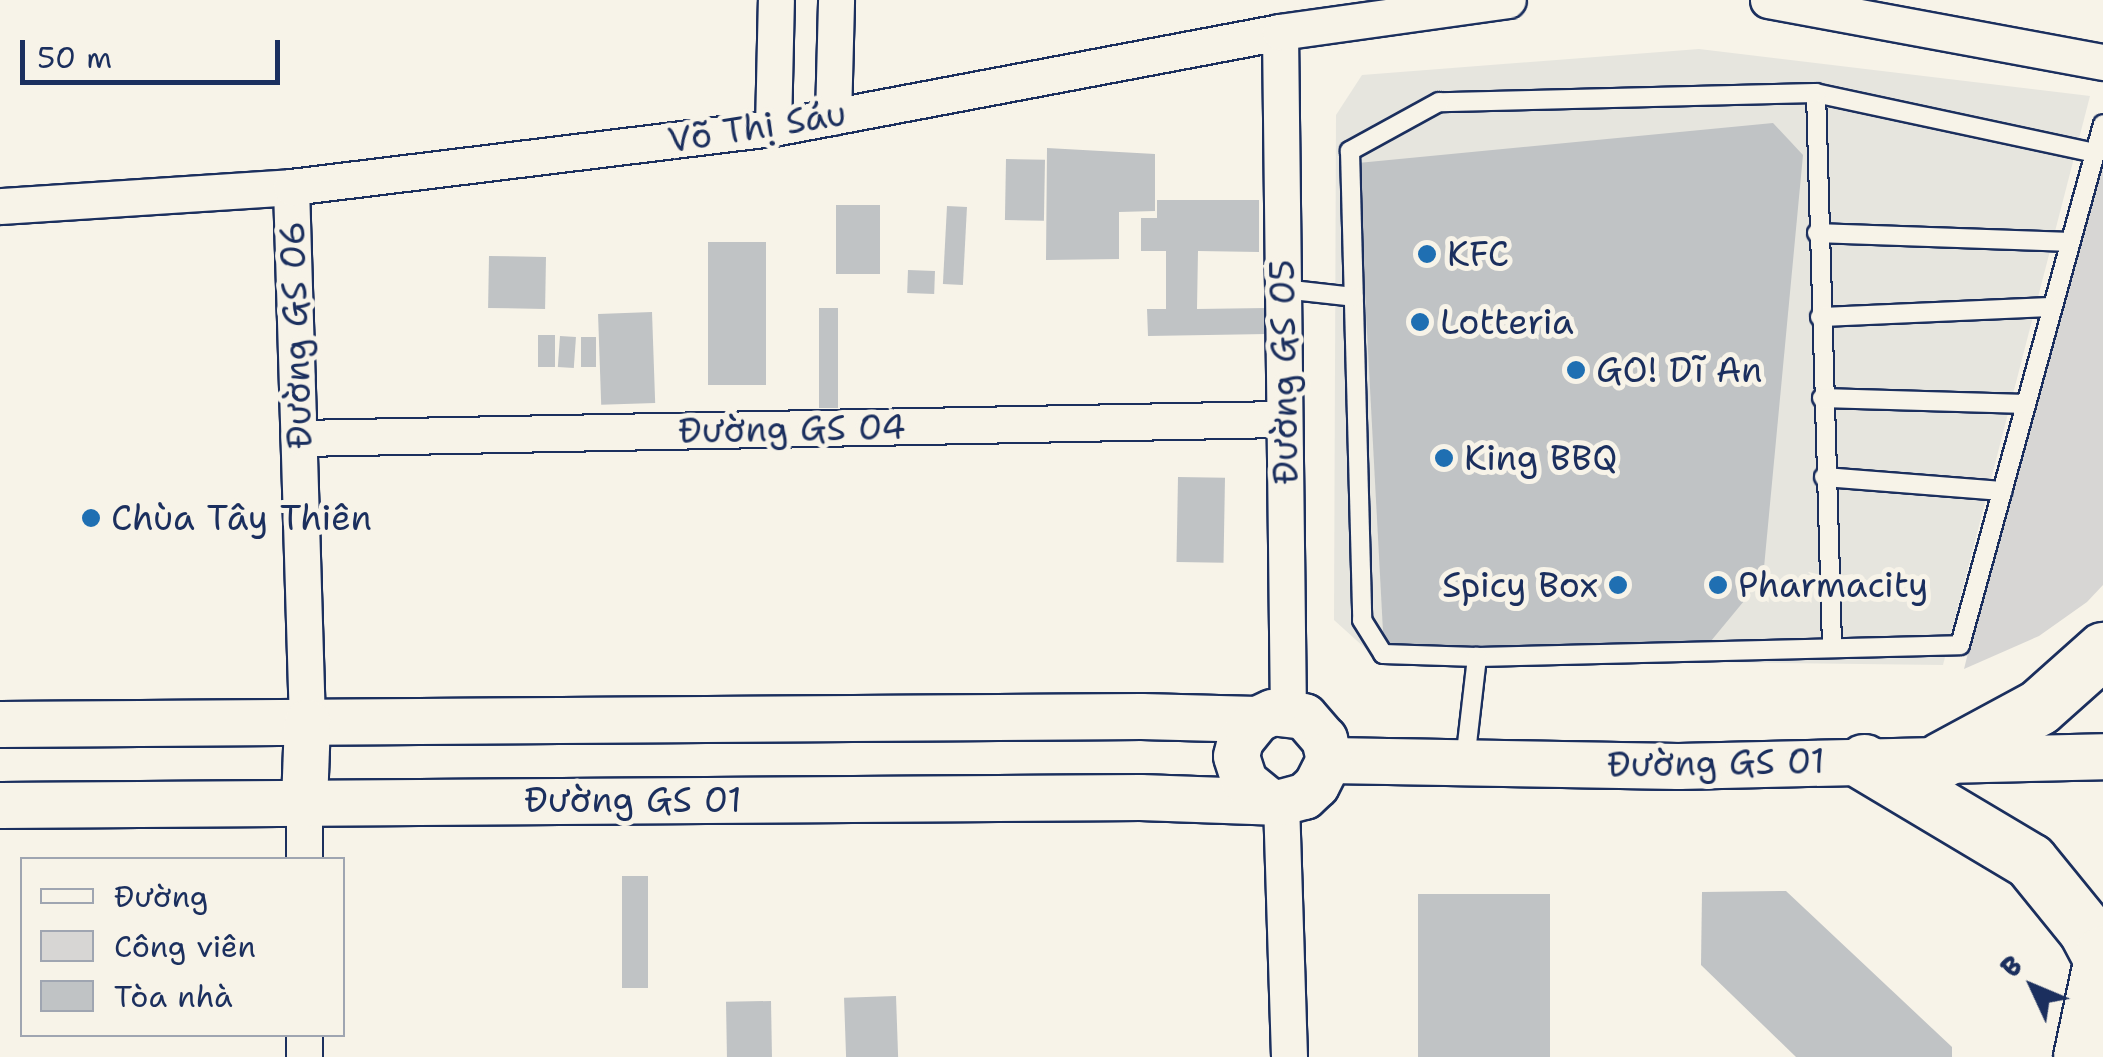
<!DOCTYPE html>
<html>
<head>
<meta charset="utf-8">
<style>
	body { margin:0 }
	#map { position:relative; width:2103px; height:1057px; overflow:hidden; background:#f7f3e8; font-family:"Shantell Sans",sans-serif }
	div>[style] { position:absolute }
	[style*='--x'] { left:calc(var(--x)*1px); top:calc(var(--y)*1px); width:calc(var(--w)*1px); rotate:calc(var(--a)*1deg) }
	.built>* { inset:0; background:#e6e5de }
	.green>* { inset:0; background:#d7d6d4 }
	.building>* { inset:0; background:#c0c3c5; transform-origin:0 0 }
	.roads { filter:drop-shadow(2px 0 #1b2f5e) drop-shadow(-2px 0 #1b2f5e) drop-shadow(0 2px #1b2f5e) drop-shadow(0 -2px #1b2f5e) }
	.service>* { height:18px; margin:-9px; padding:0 9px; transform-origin:9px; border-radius:9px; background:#f7f3e8 }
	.minor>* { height:35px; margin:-17.5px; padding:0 17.5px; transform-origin:17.5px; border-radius:17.5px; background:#f7f3e8 }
	.tertiary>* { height:45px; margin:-22.5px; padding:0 22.5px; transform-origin:22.5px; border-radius:22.5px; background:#f7f3e8 }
	.primary>* { height:55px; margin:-27.5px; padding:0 27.5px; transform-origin:27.5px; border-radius:27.5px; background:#f7f3e8 }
	.dots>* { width:28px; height:28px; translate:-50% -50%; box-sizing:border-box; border:5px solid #f7f3e8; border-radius:50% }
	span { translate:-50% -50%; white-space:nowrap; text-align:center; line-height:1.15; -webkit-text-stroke:10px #f7f3e8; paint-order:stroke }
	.street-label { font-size:35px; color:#1b2f5e }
	.poi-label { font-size:35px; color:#1b2f5e }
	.left { translate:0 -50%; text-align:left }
	.right { translate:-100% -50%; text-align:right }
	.legend { position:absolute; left:20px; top:857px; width:325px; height:180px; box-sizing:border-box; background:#f7f3e8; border:2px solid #9fa5b1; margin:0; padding:12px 18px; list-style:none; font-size:30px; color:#1b2f5e }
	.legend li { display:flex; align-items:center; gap:20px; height:50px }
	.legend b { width:50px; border:2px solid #9fa5b1 }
	.north { position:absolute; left:1983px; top:937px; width:100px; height:100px; -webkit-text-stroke:8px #f7f3e8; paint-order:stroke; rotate:314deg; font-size:28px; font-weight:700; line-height:40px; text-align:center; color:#1b2f5e }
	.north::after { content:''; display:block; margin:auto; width:35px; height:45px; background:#1b2f5e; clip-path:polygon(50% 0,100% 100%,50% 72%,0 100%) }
	.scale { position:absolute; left:20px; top:40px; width:260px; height:45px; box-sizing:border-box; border:5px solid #1b2f5e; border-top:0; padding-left:12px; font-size:30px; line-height:35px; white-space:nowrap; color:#1b2f5e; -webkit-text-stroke:8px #f7f3e8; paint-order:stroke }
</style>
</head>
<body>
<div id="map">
	<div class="built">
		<div style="clip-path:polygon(1699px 49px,2090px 96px,1943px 665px,1376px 658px,1334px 620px,1336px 115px,1362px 75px)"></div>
	</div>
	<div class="green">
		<div style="clip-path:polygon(2103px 115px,2103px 585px,2087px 602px,2039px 636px,1964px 669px)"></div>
	</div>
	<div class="building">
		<div style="clip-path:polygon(1773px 123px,1803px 155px,1763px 578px,1706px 647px,1384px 650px,1358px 163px)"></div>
		<div style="clip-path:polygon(1047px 148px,1155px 154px,1155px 211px,1119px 212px,1119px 259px,1046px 260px)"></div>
		<div style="left:1006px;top:159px;width:39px;height:61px;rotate:1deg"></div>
		<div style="clip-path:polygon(1157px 200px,1259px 200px,1259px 252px,1198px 251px,1197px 309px,1266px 308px,1267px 334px,1148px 336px,1147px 309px,1166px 309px,1166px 251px,1141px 251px,1141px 218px,1157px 218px)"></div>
		<div style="left:836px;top:205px;width:44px;height:69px"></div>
		<div style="left:947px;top:206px;width:20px;height:78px;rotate:3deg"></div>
		<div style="left:708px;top:242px;width:58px;height:143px"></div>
		<div style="left:489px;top:256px;width:57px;height:52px;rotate:1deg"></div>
		<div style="left:908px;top:270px;width:27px;height:23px;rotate:2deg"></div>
		<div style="left:838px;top:308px;width:100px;height:19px;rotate:90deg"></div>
		<div style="left:652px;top:312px;width:91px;height:54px;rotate:88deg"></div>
		<div style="left:538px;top:335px;width:17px;height:32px"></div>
		<div style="left:560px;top:336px;width:16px;height:31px;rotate:4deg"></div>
		<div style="left:581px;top:337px;width:15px;height:30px"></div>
		<div style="left:1178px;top:477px;width:47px;height:85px;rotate:1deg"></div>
		<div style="left:622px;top:876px;width:26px;height:112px"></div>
		<div style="clip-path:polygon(1786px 891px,1952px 1047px,1952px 1057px,1796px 1057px,1701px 965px,1702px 892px)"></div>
		<div style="left:1550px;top:894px;width:163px;height:132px;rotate:90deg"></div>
		<div style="left:896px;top:996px;width:61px;height:52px;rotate:88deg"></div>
		<div style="left:771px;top:1001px;width:56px;height:45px;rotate:89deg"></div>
	</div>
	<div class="roads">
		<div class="service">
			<div style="--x:1816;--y:93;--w:553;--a:88.34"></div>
			<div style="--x:2095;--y:153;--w:285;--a:-167.9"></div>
			<div style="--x:1816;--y:93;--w:377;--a:178.6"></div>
			<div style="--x:1439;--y:102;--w:102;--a:151.2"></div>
			<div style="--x:1350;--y:151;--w:469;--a:88.5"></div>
			<div style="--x:1362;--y:620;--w:40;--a:58"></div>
			<div style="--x:1383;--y:654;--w:94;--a:1.8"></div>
			<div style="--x:1477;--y:657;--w:483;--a:-1.4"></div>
			<div style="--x:1960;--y:645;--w:540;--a:-74.65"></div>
			<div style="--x:1817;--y:233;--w:253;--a:2"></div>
			<div style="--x:1283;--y:289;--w:71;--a:6.4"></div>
			<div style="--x:1820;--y:317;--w:232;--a:-2.5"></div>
			<div style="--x:1822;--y:398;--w:204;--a:1.7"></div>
			<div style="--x:1824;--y:477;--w:179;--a:4.5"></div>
			<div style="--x:1465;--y:761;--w:105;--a:-83.4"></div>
		</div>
		<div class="minor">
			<div style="--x:1768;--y:0;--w:341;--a:10.5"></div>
			<div style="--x:1280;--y:32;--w:680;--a:89.33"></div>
			<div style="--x:833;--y:117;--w:117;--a:-88.5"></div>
			<div style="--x:773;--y:128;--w:128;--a:-88.7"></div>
			<div style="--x:291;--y:187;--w:535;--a:88.29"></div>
			<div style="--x:0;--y:206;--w:292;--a:-3.7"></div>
			<div style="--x:291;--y:187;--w:486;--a:-7"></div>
			<div style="--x:773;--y:128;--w:516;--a:-10.72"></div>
			<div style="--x:1280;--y:32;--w:230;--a:-8"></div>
			<div style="--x:300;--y:438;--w:984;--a:-1.11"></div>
			<div style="--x:1281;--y:802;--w:255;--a:88.2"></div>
			<div style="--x:304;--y:860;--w:57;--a:-90"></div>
			<div style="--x:304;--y:1057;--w:23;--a:-90"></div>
		</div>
		<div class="tertiary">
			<div style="--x:0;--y:724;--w:1141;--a:-0.4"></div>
			<div style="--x:1141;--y:716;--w:116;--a:1.5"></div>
			<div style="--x:1329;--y:760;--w:349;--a:1"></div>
			<div style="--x:1678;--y:766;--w:425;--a:-1.3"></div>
			<div style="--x:304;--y:803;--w:81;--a:-87.9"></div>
			<div style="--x:0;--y:805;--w:1140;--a:-0.4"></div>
			<div style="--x:1140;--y:797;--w:141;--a:2"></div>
			<div style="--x:1281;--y:802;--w:24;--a:-15"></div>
			<div style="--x:1304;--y:796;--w:16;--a:-43"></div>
			<div style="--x:1316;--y:785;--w:28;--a:-63"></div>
			<div style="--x:1329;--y:760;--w:22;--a:-103"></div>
			<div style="--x:1324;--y:739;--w:30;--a:-131"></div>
			<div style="--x:1304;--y:716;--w:32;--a:-173"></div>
			<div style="--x:1272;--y:712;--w:17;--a:155"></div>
			<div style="--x:1257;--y:719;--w:27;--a:129"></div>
			<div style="--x:1240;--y:740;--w:16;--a:104"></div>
			<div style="--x:1236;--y:756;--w:26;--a:72"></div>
			<div style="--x:1244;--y:781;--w:28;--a:39"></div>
		</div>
		<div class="primary">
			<div style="--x:1941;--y:760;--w:111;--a:-28.4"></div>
			<div style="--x:2039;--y:707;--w:86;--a:-41.7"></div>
			<div style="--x:1864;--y:762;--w:193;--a:30.8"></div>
			<div style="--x:2030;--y:861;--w:89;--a:50.9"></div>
			<div style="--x:2086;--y:930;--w:34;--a:62"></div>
			<div style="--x:2081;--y:1057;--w:106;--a:-78.1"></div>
		</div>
	</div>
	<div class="dots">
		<div style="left:1427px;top:254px;background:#1f6fb2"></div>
		<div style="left:1420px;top:322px;background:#1f6fb2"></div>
		<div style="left:1576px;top:370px;background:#1f6fb2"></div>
		<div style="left:1444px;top:458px;background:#1f6fb2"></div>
		<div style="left:91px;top:518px;background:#1f6fb2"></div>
		<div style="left:1618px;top:585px;background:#1f6fb2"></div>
		<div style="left:1718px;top:585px;background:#1f6fb2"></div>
	</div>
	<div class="street-label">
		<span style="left:757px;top:127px;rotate:-9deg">Võ Thị Sáu</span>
		<span style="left:296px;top:335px;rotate:-92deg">Đường GS 06</span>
		<span style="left:1284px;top:372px;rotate:-91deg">Đường GS 05</span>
		<span style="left:792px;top:429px;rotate:-1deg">Đường GS 04</span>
		<span style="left:1716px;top:763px;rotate:-1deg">Đường GS 01</span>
		<span style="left:633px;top:800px">Đường GS 01</span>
	</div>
	<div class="poi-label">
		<span class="left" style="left:1447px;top:254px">KFC</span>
		<span class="left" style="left:1440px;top:322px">Lotteria</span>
		<span class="left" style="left:1596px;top:370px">GO! Dĩ An</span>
		<span class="left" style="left:1464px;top:458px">King BBQ</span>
		<span class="left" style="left:111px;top:518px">Chùa Tây Thiên</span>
		<span class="right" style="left:1598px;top:585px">Spicy Box</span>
		<span class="left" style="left:1738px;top:585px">Pharmacity</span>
	</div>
	<ul class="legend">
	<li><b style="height:12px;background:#f7f3e8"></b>Đường</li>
	<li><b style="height:28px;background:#d7d6d4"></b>Công viên</li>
	<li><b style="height:28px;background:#c0c3c5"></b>Tòa nhà</li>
	</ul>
	<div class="north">B</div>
	<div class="scale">50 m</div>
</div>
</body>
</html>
